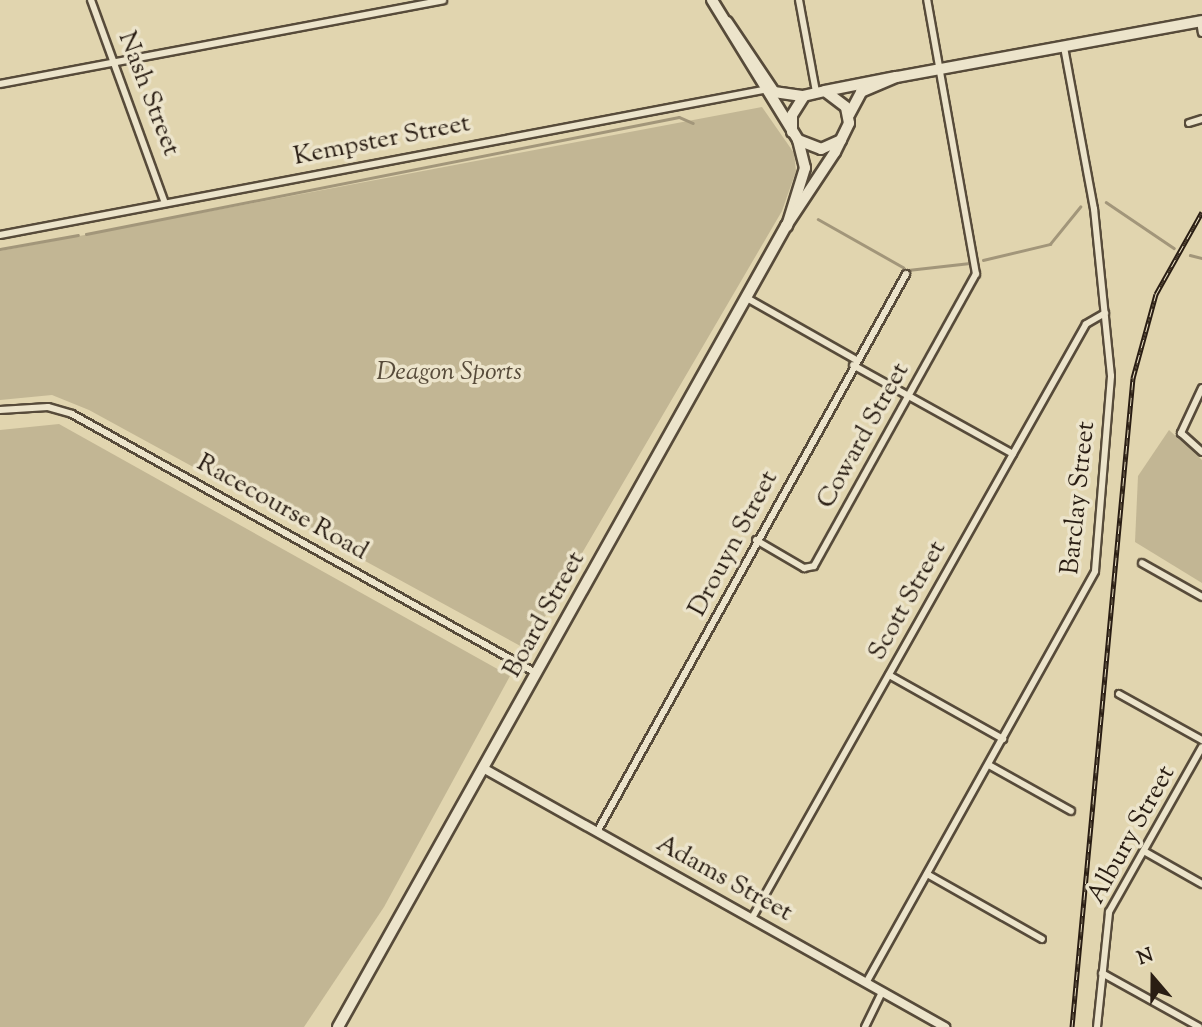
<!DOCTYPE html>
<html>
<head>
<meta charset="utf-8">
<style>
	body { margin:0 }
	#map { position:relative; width:1202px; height:1027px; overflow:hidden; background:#e1d5af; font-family:"Sorts Mill Goudy",serif }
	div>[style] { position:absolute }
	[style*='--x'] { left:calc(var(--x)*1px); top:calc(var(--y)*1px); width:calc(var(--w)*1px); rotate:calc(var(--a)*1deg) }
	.green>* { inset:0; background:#c2b694 }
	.stream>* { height:2.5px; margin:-1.25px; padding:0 1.25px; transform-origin:1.25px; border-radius:1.25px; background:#a2967a }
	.roads { filter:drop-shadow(2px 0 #574b3a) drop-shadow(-2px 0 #574b3a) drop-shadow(0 2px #574b3a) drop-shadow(0 -2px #574b3a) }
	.minor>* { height:6px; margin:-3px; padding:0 3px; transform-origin:3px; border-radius:3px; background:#ece4cb }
	.tertiary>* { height:8px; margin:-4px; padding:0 4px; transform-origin:4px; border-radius:4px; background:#ece4cb }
	.secondary>* { height:10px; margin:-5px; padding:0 5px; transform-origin:5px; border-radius:5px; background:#ece4cb }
	.rail>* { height:5px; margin-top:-2.5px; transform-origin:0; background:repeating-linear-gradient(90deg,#ece4cb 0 8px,#291d13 0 16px); box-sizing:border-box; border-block:2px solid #291d13 }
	span { translate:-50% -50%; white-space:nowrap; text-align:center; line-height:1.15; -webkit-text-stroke:7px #ece4cb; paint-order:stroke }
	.street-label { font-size:26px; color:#291d13 }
	.park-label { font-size:26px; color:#574b3a; font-style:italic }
	.north { position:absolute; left:1118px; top:943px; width:70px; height:70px; -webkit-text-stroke:5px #ece4cb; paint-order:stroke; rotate:340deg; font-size:19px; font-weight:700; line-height:28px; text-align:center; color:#291d13 }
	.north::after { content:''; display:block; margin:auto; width:24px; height:32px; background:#291d13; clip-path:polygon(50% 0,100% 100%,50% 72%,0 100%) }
</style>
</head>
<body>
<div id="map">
	<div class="green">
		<div style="clip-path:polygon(762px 107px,794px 153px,796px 171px,782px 211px,526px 649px,89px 410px,52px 395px,0 400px,0 251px)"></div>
		<div style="clip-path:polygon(59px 424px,510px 676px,384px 907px,304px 1027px,0 1027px,0 430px)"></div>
		<div style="clip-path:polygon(1169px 430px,1202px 460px,1202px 583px,1135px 542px,1138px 476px)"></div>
	</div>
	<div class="stream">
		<div style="--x:1106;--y:202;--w:82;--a:34.1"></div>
		<div style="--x:818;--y:219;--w:98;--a:29.5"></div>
		<div style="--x:86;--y:234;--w:604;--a:-11.16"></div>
		<div style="--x:679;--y:117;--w:15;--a:23"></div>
		<div style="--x:0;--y:249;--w:79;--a:-10.2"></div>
		<div style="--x:1190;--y:255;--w:12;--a:14"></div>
		<div style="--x:983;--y:260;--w:69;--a:-13.4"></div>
		<div style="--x:1050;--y:244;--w:48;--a:-51"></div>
		<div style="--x:908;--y:270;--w:62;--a:-6.4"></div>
	</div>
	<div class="roads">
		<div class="minor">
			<div style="--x:91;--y:0;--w:216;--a:70"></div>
			<div style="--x:799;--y:0;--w:94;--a:79.5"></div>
			<div style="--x:1200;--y:21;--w:12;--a:81"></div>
			<div style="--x:0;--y:84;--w:451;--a:-10.7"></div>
			<div style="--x:1189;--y:123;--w:14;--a:-17"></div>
			<div style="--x:0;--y:235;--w:782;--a:-10.76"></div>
			<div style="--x:747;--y:298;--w:125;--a:29.6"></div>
			<div style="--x:853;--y:365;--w:183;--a:29.1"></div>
			<div style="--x:1202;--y:388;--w:50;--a:115"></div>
			<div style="--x:1181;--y:433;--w:28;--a:42"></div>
			<div style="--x:0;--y:410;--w:48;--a:-3.6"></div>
			<div style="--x:48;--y:407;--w:25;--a:16"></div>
			<div style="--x:72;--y:414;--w:531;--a:29.17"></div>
			<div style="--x:756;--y:540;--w:56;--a:30.3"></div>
			<div style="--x:804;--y:568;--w:10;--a:-11"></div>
			<div style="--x:814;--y:566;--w:334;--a:-61"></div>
			<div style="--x:976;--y:274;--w:278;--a:-100.1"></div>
			<div style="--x:1142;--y:563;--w:69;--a:29.5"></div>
			<div style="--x:889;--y:675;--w:131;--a:29.3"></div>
			<div style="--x:1119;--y:694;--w:95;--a:29"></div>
			<div style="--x:989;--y:765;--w:94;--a:29.3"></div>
			<div style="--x:597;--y:832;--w:638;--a:-61.02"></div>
			<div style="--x:1144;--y:851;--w:67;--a:29.6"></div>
			<div style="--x:927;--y:874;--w:132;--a:29.5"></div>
			<div style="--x:752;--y:918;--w:681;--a:-60.65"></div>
			<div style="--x:1086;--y:324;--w:22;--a:-30"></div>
			<div style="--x:1102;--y:973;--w:111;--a:29.1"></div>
			<div style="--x:866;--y:983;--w:471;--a:-60.9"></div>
			<div style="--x:1095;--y:571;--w:196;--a:-85.3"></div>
			<div style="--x:1111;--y:376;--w:168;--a:-95.8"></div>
			<div style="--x:1094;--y:209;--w:165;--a:-100.5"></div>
			<div style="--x:865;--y:1027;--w:39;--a:-64"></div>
			<div style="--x:1097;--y:1027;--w:116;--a:-84"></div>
			<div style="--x:1109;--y:912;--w:189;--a:-60.6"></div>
		</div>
		<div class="tertiary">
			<div style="--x:483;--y:768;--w:530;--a:29.28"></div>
		</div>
		<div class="secondary">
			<div style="--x:712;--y:0;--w:164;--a:58.4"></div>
			<div style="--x:798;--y:140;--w:25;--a:21"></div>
			<div style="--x:821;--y:149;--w:22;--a:-24"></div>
			<div style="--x:727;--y:22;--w:84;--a:56.1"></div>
			<div style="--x:774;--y:92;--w:30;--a:8"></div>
			<div style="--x:825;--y:91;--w:71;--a:-11.3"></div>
			<div style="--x:849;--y:115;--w:26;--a:-62"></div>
			<div style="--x:861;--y:92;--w:39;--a:-23"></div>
			<div style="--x:897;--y:77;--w:310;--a:-10.4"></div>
			<div style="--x:787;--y:226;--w:61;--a:-72.8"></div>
			<div style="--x:805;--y:168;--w:29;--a:-104"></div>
			<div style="--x:338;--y:1027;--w:918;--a:-60.78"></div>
			<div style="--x:786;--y:226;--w:89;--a:-56.5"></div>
			<div style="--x:835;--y:152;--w:32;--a:-64"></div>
			<div style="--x:849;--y:123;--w:16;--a:-101"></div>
			<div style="--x:846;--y:107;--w:26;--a:-143"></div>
			<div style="--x:825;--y:91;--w:22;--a:167"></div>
			<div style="--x:804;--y:96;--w:22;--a:122"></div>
			<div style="--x:792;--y:115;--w:17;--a:90"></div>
		</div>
	</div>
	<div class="rail">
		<div style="--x:1072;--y:1027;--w:652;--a:-84.63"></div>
		<div style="--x:1133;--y:378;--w:87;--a:-74.7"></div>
		<div style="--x:1156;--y:294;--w:94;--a:-60.7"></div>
	</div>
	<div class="street-label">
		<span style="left:148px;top:94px;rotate:69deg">Nash Street</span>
		<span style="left:382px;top:141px;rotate:-11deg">Kempster Street</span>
		<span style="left:864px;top:436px;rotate:-61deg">Coward Street</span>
		<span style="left:1079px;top:498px;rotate:-84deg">Barclay Street</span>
		<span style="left:282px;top:508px;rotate:29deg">Racecourse Road</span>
		<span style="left:734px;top:544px;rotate:-62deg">Drouyn Street</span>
		<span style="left:908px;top:601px;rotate:-61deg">Scott Street</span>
		<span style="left:545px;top:615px;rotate:-61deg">Board Street</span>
		<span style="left:1132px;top:835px;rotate:-61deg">Albury Street</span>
		<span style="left:724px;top:879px;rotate:29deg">Adams Street</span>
	</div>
	<div class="park-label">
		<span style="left:449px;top:373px">Deagon Sports</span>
	</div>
	<div class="north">N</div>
</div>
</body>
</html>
